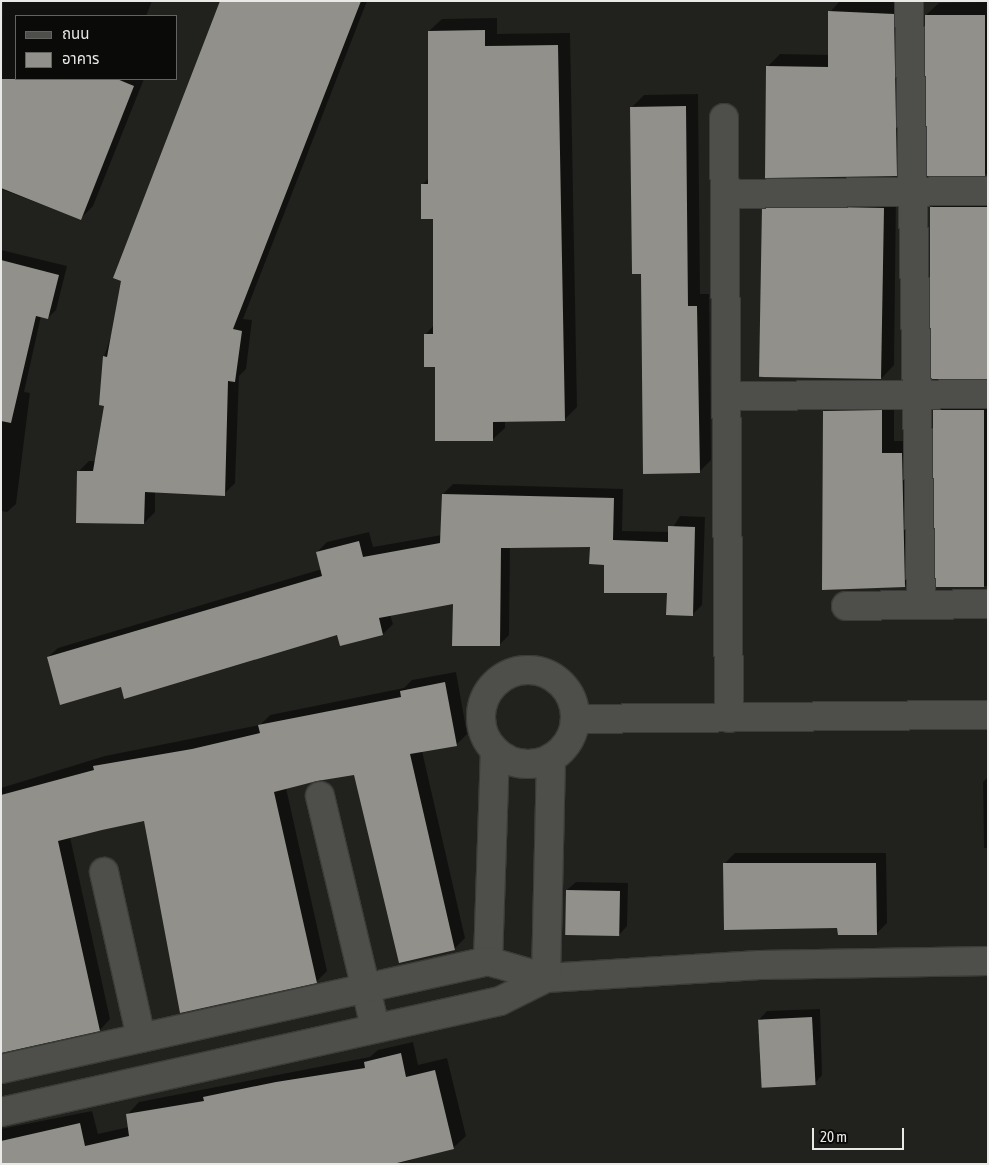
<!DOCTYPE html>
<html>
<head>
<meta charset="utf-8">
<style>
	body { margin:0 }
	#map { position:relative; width:989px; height:1165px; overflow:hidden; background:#21211e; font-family:"Asap Condensed","Noto Sans Thai",sans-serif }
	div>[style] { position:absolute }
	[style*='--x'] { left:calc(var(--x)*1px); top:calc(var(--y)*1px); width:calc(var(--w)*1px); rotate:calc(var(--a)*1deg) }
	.shadow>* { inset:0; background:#0007 }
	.building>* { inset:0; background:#92908b; transform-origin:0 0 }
	.roads { filter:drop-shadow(1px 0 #3b3c39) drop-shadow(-1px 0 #3b3c39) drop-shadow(0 1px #3b3c39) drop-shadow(0 -1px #3b3c39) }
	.minor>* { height:28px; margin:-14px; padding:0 14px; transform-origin:14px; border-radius:14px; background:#4e4f4b }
	.minor>.ring { margin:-14px; padding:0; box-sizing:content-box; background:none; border:28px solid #4e4f4b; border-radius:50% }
	span { translate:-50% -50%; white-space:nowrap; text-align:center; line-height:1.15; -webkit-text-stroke:5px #0a0b09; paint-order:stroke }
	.frame { position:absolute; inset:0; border:2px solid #e9eae7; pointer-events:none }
	.legend { position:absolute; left:15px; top:15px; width:162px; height:65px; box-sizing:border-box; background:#0a0b09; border:1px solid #636462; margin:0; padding:6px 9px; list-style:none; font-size:15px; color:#e9eae7 }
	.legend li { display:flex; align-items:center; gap:10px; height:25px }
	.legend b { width:25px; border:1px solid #636462 }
	.scale { position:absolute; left:812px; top:1128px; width:92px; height:22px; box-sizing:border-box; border:2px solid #e9eae7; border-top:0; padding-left:6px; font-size:15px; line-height:18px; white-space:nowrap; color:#e9eae7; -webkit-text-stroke:4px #0a0b09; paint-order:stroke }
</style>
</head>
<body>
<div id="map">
	<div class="shadow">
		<div style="clip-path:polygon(3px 1px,152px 1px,146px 16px,16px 16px,16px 79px,144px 79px,93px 206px,80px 219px,1px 189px)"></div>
		<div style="clip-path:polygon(223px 1px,367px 1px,243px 319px,252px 320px,246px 369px,239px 376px,235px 483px,224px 494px,155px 492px,155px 512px,144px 523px,78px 472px,89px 461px,97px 461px,106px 404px,104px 357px)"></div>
		<div style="clip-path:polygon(840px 1px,906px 2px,909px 163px,896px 175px,767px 67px,780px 54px,829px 55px,830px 12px)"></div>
		<div style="clip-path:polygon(988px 2px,988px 174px,929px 175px,926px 15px,939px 3px)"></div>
		<div style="clip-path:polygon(497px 18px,497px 34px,570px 33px,577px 407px,564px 420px,505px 420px,505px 428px,492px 440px,436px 365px,425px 335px,434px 325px,434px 218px,423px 184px,429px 178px,429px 31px,442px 19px)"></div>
		<div style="clip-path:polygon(698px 94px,700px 294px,709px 294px,711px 460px,699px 472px,642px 272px,632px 107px,644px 95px)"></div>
		<div style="clip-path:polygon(944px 195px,988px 195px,988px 377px,933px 378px,931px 208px)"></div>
		<div style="clip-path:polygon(896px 196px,894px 365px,882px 378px,763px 210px,776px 197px)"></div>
		<div style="clip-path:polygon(1px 250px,67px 266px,56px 310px,48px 318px,41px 316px,24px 392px,30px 393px,16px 504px,7px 512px,1px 511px)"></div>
		<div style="clip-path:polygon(894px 398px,894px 441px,914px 441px,917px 573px,904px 586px,824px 411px,837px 399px)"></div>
		<div style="clip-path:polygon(947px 398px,988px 398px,988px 586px,938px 586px,934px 411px)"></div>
		<div style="clip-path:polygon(453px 484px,623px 489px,622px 531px,670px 532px,680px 516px,705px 517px,702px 605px,692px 615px,668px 591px,606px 564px,591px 546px,510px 546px,509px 635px,499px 645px,454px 603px,390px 615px,393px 624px,383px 634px,338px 634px,121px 685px,48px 657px,58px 648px,322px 569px,317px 552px,327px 542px,369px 532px,373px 547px,442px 535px,443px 494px)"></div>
		<div style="clip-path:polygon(456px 672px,467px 734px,456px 745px,422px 751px,465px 938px,454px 949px,355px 773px,286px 788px,327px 971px,316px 982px,144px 820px,70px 837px,110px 1019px,100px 1030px,1px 1055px,1px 788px,105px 756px,260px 725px,270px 715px,404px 688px,412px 680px)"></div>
		<div style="clip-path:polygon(988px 777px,988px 848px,984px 848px,983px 782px)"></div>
		<div style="clip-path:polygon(735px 853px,886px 853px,887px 923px,876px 934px,724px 864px)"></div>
		<div style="clip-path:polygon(576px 882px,628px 883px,627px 926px,619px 935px,567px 890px)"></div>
		<div style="clip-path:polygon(820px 1009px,822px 1075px,814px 1084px,759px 1020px,767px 1011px)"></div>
		<div style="clip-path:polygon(413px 1042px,418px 1065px,447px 1058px,466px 1136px,453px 1148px,397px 1164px,1px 1164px,1px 1129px,92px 1111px,98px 1134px,129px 1127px,127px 1115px,139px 1102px,370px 1057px,378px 1050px)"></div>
	</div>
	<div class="building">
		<div style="clip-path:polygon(220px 1px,361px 1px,233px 329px,242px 331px,235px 382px,228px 381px,225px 496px,145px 492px,144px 524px,76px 523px,77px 471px,93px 471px,104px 406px,99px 405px,103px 356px,107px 357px,121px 281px,113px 278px)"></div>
		<div style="clip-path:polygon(828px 11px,894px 14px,897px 176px,765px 178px,766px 66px,828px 67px)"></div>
		<div style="left:925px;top:15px;width:60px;height:161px"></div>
		<div style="clip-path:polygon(485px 30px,485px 46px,558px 45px,565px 421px,493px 422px,493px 441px,435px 441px,435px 367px,424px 367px,424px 334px,433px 334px,433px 219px,421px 219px,421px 184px,428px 184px,428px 31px)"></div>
		<div style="clip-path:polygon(1px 79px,117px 79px,134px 86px,81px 220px,1px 188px)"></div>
		<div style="clip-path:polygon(686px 106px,688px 306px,697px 306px,700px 473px,643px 474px,641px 274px,632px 274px,630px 107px)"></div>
		<div style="left:930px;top:207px;width:57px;height:172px"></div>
		<div style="left:884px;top:208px;width:171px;height:122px;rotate:91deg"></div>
		<div style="clip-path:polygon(1px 260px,59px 275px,48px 319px,36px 316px,11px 423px,1px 421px)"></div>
		<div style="clip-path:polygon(882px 410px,882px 453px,902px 453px,905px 587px,822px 590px,823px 411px)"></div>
		<div style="left:933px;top:410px;width:51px;height:177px"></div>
		<div style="clip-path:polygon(442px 494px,614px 498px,613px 540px,668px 542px,668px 526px,695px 527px,693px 616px,666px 615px,667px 593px,604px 593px,604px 565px,589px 564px,590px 547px,501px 548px,500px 646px,452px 646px,453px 604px,379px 618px,383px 635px,340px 646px,337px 635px,124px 699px,121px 687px,60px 705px,47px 657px,322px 576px,316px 552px,359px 541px,363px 557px,440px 543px)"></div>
		<div style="clip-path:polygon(445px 682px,457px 746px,410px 754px,455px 950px,399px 963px,354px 775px,317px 781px,274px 792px,317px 983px,180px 1013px,144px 821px,102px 830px,58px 841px,100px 1031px,1px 1053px,1px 795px,94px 770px,93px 766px,192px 749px,260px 733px,258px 725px,401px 697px,400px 691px)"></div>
		<div style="clip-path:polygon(723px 863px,876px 863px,877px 935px,838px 935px,837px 928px,724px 930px)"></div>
		<div style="left:566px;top:890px;width:54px;height:45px;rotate:1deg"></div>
		<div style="left:812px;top:1017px;width:68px;height:54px;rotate:87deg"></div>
		<div style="clip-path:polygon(401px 1053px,406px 1077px,435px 1070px,454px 1149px,393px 1164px,1px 1164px,1px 1141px,80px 1123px,85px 1146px,129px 1136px,126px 1114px,204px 1101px,203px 1097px,276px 1082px,365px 1068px,364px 1062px)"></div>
	</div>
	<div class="roads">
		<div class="minor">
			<div style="--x:909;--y:1;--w:604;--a:88.86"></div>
			<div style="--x:724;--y:118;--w:600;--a:89.52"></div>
			<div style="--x:725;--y:194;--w:263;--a:-0.7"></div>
			<div style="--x:726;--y:396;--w:262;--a:-0.4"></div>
			<div style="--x:846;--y:606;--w:142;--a:-0.8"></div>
			<div class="ring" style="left:481px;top:670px;width:66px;height:66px"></div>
			<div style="--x:575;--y:719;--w:413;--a:-0.6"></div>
			<div style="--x:320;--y:796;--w:237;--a:76.6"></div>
			<div style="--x:104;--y:872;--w:170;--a:77.4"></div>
			<div style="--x:488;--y:961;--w:210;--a:-88.1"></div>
			<div style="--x:1;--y:1069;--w:499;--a:-12.5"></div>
			<div style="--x:488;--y:961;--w:60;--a:16.3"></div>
			<div style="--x:546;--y:978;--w:214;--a:-3.5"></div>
			<div style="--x:760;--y:965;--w:228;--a:-1"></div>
			<div style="--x:1;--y:1112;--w:511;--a:-12.54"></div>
			<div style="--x:500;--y:1001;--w:51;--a:-26.6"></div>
			<div style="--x:546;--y:978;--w:219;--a:-88.7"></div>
		</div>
	</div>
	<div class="frame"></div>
	<ul class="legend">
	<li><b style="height:6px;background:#4e4f4b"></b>ถนน</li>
	<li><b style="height:14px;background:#92908b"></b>อาคาร</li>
	</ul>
	<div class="scale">20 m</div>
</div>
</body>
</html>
